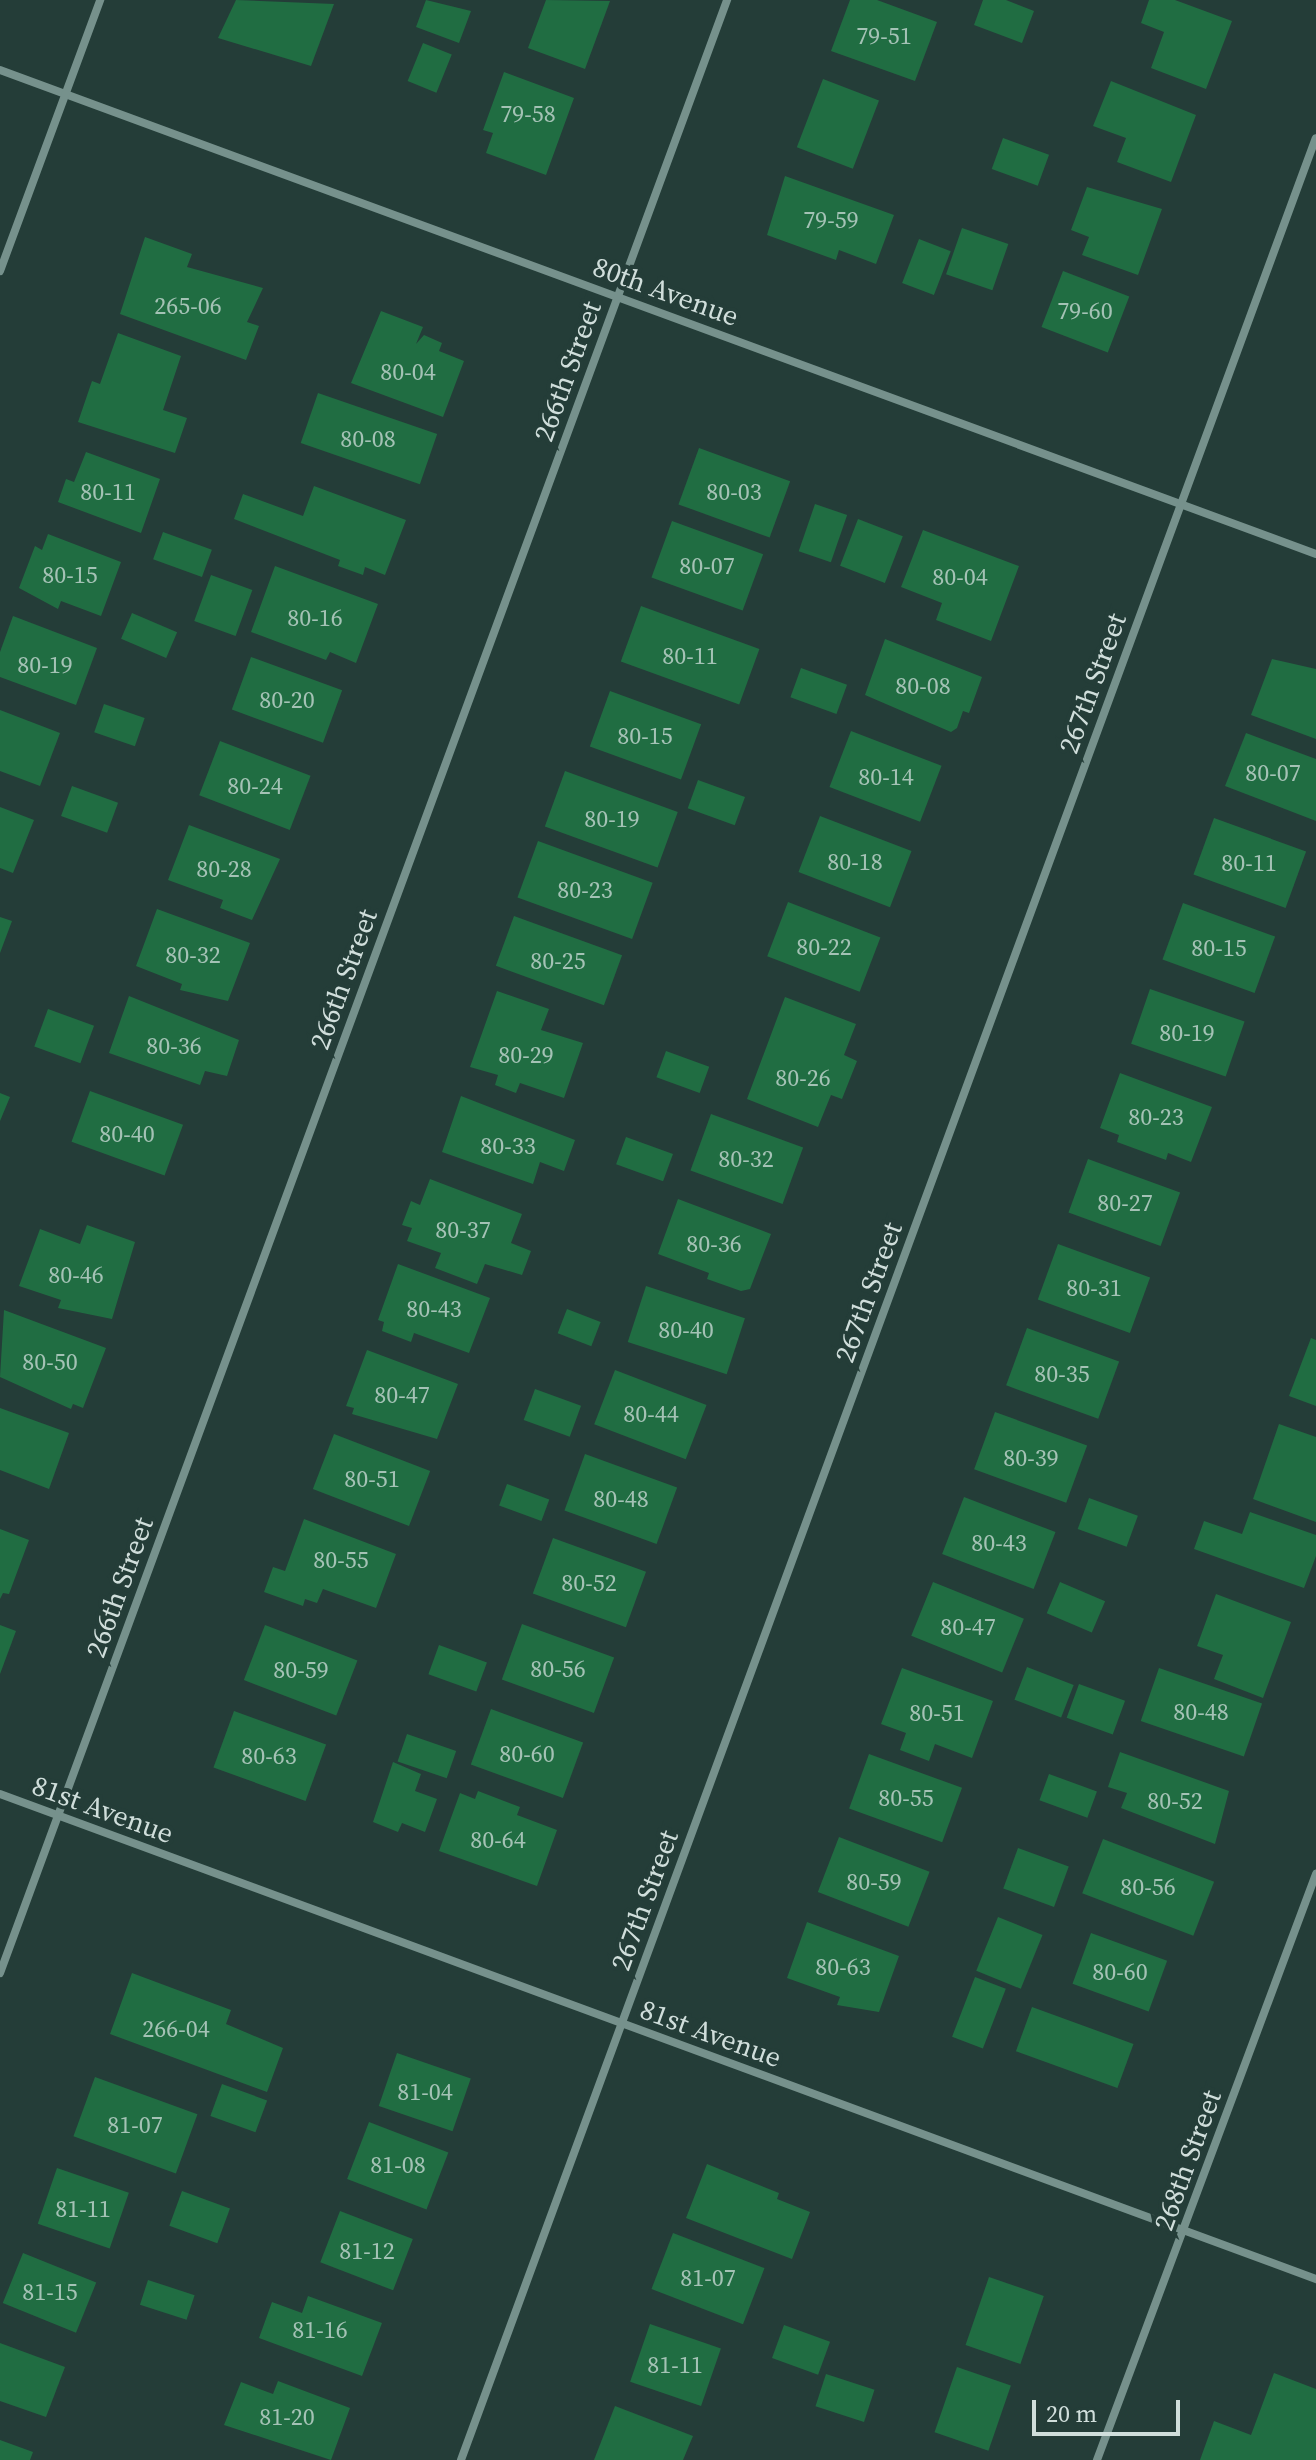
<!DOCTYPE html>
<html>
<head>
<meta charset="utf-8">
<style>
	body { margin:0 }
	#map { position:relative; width:1316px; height:2460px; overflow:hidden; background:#243d38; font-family:"Source Serif 4",serif }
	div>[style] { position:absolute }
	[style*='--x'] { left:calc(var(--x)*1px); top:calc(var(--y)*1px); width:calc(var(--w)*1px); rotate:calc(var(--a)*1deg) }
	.building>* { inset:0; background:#206d42; transform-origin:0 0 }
	.street>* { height:8px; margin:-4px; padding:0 4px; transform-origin:4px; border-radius:4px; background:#76918c }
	span { translate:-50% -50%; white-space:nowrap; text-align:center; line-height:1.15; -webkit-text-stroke:8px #243d38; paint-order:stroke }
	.number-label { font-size:24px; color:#a4c2b5 }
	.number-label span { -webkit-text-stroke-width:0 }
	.street-label { font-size:28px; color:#d0dedb }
	.scale { position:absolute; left:1032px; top:2400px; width:148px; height:36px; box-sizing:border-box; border:4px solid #d0dedb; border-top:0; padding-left:10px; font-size:24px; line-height:28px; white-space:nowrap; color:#d0dedb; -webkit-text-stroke:6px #243d38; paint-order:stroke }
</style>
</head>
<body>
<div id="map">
	<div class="building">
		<div style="clip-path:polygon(236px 0,334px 4px,311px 66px,218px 38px)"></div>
		<div style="clip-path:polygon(426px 0,471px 11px,459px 43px,416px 27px)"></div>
		<div style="clip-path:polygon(546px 0,610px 1px,585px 69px,528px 48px)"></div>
		<div style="clip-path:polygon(850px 0,877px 0,937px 22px,915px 81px,831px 51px)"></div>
		<div style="clip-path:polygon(983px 0,1006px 0,1034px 11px,1022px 43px,974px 25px)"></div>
		<div style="clip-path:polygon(1149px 0,1175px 0,1232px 21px,1206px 89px,1151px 68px,1164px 32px,1141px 23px)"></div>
		<div style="left:423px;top:43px;width:31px;height:41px;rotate:22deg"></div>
		<div style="clip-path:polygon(504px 72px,574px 98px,546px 175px,486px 153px,493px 133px,483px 130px)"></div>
		<div style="left:823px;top:79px;width:60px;height:73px;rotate:21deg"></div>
		<div style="clip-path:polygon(1111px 81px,1196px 115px,1171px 182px,1117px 162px,1126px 138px,1093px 126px)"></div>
		<div style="left:1003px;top:138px;width:49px;height:33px;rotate:20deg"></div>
		<div style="clip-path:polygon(785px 176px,894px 215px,876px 264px,839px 250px,836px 260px,767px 235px)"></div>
		<div style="clip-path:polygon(1087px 187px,1162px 209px,1138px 275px,1082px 255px,1089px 237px,1071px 230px)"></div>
		<div style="left:962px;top:228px;width:49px;height:49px;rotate:19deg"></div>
		<div style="clip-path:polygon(145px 237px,192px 254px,187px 267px,263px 288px,247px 322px,259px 326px,246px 360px,120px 314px)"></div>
		<div style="left:919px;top:239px;width:34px;height:47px;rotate:21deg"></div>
		<div style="left:1063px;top:271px;width:71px;height:60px;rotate:21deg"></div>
		<div style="clip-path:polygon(381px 311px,423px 327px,416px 344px,424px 335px,442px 343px,439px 351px,464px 361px,443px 417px,351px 383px)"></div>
		<div style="clip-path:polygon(118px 333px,181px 356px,163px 410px,187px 418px,175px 453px,78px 422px,92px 381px,100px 384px)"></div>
		<div style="left:318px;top:393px;width:126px;height:53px;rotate:19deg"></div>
		<div style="left:699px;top:448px;width:97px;height:60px;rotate:20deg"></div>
		<div style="clip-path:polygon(86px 452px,160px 479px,141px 533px,58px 502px,66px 479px,74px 482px)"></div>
		<div style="clip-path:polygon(314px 486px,406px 520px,385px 575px,365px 567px,363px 575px,338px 566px,340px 560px,234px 519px,243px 494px,303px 516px)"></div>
		<div style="left:815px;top:504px;width:34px;height:50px;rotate:19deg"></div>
		<div style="left:858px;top:519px;width:48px;height:50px;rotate:21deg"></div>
		<div style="left:672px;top:521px;width:97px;height:60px;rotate:20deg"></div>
		<div style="clip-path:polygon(923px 530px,1019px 566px,991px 641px,936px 620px,942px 603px,901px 587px)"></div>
		<div style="left:163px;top:532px;width:52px;height:29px;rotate:20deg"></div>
		<div style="clip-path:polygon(48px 534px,121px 562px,101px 616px,61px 601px,58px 609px,19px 588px,35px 546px,42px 550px)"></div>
		<div style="clip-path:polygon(275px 566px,378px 604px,356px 663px,330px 652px,326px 660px,251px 632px)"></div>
		<div style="left:211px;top:575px;width:44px;height:49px;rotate:20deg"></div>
		<div style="left:641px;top:606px;width:126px;height:59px;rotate:20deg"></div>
		<div style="left:132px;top:613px;width:49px;height:28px;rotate:23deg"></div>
		<div style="clip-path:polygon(13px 616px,97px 648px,76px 705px,0 677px,0 652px)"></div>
		<div style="clip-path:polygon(885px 639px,982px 677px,969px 713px,963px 711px,957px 728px,951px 732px,865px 695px)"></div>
		<div style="left:251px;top:657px;width:97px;height:56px;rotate:20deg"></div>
		<div style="clip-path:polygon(1272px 659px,1316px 669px,1316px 739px,1251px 715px)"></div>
		<div style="left:801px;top:668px;width:49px;height:31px;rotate:20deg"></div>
		<div style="left:610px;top:691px;width:97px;height:59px;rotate:20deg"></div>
		<div style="left:104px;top:704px;width:43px;height:30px;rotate:19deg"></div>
		<div style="clip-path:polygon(0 710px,60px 733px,40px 786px,0 771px)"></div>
		<div style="left:851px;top:731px;width:97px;height:60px;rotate:21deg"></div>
		<div style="clip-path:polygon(1246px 733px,1316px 759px,1316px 821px,1225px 786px)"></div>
		<div style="left:220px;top:741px;width:97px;height:58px;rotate:21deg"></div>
		<div style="left:565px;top:771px;width:120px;height:59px;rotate:20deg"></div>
		<div style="left:698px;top:780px;width:50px;height:30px;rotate:20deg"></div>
		<div style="left:72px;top:786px;width:49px;height:32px;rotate:20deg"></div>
		<div style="clip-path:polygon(0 807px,34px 820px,13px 873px,0 868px)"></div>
		<div style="left:820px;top:816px;width:98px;height:60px;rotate:21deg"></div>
		<div style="left:1214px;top:818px;width:98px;height:60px;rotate:20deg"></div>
		<div style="clip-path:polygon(189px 825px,280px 859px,252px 920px,220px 908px,223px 900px,168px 880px)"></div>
		<div style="left:538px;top:841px;width:122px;height:60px;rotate:20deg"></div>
		<div style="left:788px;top:902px;width:99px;height:58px;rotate:21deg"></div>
		<div style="left:1183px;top:903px;width:98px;height:60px;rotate:20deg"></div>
		<div style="clip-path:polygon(157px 909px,250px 943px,228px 1001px,180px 990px,182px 984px,136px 966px)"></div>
		<div style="left:514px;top:916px;width:115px;height:53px;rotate:20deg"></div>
		<div style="clip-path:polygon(0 917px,12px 921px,0 953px)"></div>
		<div style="left:1150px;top:989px;width:100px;height:58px;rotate:19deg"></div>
		<div style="clip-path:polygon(497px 991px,549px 1009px,541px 1030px,583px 1043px,564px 1098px,520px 1083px,516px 1093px,495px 1085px,498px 1075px,470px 1067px)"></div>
		<div style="clip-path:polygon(129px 996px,239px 1040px,227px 1076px,205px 1071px,200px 1085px,109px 1053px)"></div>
		<div style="clip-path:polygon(785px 997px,856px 1024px,844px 1055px,857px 1061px,842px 1099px,831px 1095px,818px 1127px,747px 1099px)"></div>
		<div style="left:48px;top:1009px;width:49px;height:40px;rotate:20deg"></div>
		<div style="left:666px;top:1051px;width:46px;height:28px;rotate:20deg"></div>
		<div style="clip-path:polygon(1120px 1073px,1212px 1107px,1191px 1162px,1168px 1153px,1166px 1160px,1117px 1142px,1119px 1135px,1100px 1128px)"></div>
		<div style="left:90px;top:1091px;width:99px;height:54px;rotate:20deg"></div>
		<div style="clip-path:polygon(0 1093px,10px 1097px,0 1121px)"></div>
		<div style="clip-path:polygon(461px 1096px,575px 1140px,564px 1171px,540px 1162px,533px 1184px,442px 1152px)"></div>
		<div style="left:711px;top:1114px;width:98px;height:60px;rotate:20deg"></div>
		<div style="left:626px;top:1137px;width:50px;height:29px;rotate:20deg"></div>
		<div style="left:1088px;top:1159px;width:98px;height:57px;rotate:20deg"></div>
		<div style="clip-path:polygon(430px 1179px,522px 1214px,511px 1243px,531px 1251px,522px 1275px,485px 1264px,477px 1284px,435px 1268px,441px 1253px,407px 1241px,412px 1228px,402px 1225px,411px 1201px,420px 1205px)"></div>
		<div style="clip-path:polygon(678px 1199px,771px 1234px,750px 1289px,741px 1291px,707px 1279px,709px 1273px,658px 1254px)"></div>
		<div style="clip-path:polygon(87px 1225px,135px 1242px,112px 1319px,58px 1308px,61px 1300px,19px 1286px,40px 1229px,80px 1244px)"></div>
		<div style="left:1058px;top:1244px;width:98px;height:59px;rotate:20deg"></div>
		<div style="clip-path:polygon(398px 1264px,490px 1298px,469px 1353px,414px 1333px,411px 1342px,382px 1331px,384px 1322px,378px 1320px)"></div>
		<div style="left:646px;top:1286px;width:104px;height:59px;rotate:18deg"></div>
		<div style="left:567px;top:1309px;width:36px;height:26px;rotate:21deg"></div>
		<div style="clip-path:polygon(4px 1310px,106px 1348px,83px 1408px,73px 1404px,71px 1409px,0 1377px)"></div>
		<div style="left:1027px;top:1328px;width:98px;height:61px;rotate:20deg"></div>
		<div style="clip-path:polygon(1311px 1338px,1316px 1340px,1316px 1406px,1289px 1396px)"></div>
		<div style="clip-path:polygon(367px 1350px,458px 1384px,437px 1439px,352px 1414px,354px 1408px,346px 1406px)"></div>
		<div style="left:615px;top:1370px;width:98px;height:58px;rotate:21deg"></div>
		<div style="left:535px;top:1389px;width:49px;height:33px;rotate:20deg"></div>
		<div style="clip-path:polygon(0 1408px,69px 1433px,49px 1489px,0 1470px)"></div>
		<div style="left:995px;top:1412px;width:98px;height:61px;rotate:20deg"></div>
		<div style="clip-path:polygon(1279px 1424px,1316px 1437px,1316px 1522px,1253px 1499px)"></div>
		<div style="left:334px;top:1434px;width:103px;height:59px;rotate:21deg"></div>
		<div style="left:585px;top:1454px;width:98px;height:60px;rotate:20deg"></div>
		<div style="left:507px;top:1484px;width:45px;height:23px;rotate:20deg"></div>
		<div style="left:964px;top:1497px;width:98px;height:61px;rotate:21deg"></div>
		<div style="left:1089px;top:1498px;width:52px;height:33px;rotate:20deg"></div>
		<div style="clip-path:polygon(1250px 1512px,1316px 1535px,1316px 1556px,1304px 1588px,1194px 1549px,1204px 1521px,1242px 1534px)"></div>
		<div style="clip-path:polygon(304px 1519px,396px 1554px,376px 1608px,323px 1589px,317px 1603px,305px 1599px,303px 1606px,264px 1592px,273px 1567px,285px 1571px)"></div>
		<div style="clip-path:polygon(0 1529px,29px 1540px,9px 1594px,3px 1593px,0 1599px)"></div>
		<div style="left:553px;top:1538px;width:99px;height:59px;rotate:20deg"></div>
		<div style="left:933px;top:1582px;width:98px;height:58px;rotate:22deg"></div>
		<div style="left:1060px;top:1582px;width:49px;height:34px;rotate:23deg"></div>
		<div style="clip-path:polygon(1216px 1594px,1291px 1622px,1263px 1698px,1214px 1679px,1223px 1655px,1197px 1646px)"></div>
		<div style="left:522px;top:1624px;width:98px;height:59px;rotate:20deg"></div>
		<div style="clip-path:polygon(0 1625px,16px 1631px,0 1674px)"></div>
		<div style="left:265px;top:1625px;width:99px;height:59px;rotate:21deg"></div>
		<div style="left:439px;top:1645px;width:51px;height:31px;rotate:20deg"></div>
		<div style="left:1027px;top:1667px;width:50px;height:35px;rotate:21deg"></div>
		<div style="clip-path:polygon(902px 1668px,993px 1701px,972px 1758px,935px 1744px,929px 1761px,900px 1750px,906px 1733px,881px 1724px)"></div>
		<div style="left:1159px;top:1668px;width:109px;height:56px;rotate:19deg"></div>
		<div style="left:1079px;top:1684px;width:49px;height:36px;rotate:20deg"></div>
		<div style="left:491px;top:1709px;width:98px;height:59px;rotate:20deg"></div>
		<div style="left:234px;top:1711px;width:98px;height:60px;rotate:20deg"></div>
		<div style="left:407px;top:1734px;width:52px;height:29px;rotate:19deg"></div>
		<div style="clip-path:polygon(1120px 1752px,1229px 1791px,1215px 1844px,1121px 1808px,1127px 1793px,1108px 1787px)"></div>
		<div style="left:869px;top:1754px;width:99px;height:58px;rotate:20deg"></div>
		<div style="clip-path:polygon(393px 1762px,421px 1774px,415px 1791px,437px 1799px,425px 1832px,402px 1823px,398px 1832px,373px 1822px)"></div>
		<div style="left:1049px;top:1774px;width:51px;height:28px;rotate:20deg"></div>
		<div style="clip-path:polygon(478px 1791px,520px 1807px,517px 1815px,557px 1830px,537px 1886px,439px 1851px,460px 1793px,475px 1799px)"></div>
		<div style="left:839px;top:1837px;width:97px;height:59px;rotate:21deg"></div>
		<div style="left:1103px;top:1839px;width:119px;height:58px;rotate:21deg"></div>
		<div style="left:1018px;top:1848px;width:54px;height:43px;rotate:20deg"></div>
		<div style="left:998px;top:1917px;width:48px;height:58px;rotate:22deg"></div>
		<div style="clip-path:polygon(807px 1922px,899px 1956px,879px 2012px,837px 2005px,840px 1997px,787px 1978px)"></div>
		<div style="left:1091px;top:1933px;width:81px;height:54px;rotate:20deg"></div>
		<div style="clip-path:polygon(132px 1973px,231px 2010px,226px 2024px,283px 2048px,267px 2092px,110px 2034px)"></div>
		<div style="left:975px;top:1977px;width:33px;height:64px;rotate:21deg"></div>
		<div style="left:1032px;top:2007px;width:108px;height:47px;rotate:20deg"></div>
		<div style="left:397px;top:2053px;width:78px;height:56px;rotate:19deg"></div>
		<div style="left:95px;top:2077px;width:109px;height:63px;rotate:20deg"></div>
		<div style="left:222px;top:2084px;width:48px;height:34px;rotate:20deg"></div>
		<div style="left:369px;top:2122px;width:85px;height:61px;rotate:21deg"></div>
		<div style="clip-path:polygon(707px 2164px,779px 2193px,777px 2199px,810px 2212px,792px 2259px,686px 2218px)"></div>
		<div style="left:57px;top:2168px;width:76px;height:59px;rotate:19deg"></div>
		<div style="left:182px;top:2191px;width:51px;height:37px;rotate:20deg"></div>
		<div style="left:340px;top:2211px;width:78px;height:55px;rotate:21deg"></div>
		<div style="left:673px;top:2233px;width:98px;height:60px;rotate:21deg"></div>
		<div style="left:23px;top:2253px;width:79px;height:54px;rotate:22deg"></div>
		<div style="left:989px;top:2277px;width:58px;height:72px;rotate:19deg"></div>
		<div style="left:148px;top:2280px;width:49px;height:26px;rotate:18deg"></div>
		<div style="clip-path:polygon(308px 2296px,382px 2323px,362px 2376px,259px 2338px,272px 2302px,302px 2313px)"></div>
		<div style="left:650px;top:2324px;width:75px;height:61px;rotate:19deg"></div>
		<div style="left:784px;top:2325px;width:49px;height:35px;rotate:20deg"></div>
		<div style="clip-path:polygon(0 2343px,65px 2367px,46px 2417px,0 2401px)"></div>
		<div style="left:957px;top:2367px;width:57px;height:69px;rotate:19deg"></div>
		<div style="clip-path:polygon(1274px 2373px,1316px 2389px,1316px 2460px,1200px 2460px,1214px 2421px,1251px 2435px)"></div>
		<div style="left:826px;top:2374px;width:51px;height:34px;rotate:18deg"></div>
		<div style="clip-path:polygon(278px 2381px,350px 2408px,331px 2460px,224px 2425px,241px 2382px,273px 2394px)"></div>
		<div style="clip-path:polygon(615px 2406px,693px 2436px,683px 2460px,594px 2460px)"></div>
		<div style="clip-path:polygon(0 2440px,33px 2452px,30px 2460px,0 2460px)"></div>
	</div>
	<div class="street">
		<div style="--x:0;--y:70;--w:1402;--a:20.19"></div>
		<div style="--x:0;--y:271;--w:289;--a:-69.7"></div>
		<div style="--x:0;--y:1794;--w:1403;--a:20.23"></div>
		<div style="--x:0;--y:1973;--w:2103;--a:-69.77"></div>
		<div style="--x:461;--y:2460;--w:2474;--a:-69.79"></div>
		<div style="--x:1097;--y:2460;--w:626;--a:-69.51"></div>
	</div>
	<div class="number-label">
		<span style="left:884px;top:36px">79-51</span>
		<span style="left:528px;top:114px">79-58</span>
		<span style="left:831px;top:220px">79-59</span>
		<span style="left:188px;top:306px">265-06</span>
		<span style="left:1085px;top:311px">79-60</span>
		<span style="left:408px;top:372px">80-04</span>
		<span style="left:368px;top:439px">80-08</span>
		<span style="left:108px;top:492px">80-11</span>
		<span style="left:734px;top:492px">80-03</span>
		<span style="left:707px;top:566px">80-07</span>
		<span style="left:70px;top:575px">80-15</span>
		<span style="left:960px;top:577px">80-04</span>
		<span style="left:315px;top:618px">80-16</span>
		<span style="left:690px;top:656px">80-11</span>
		<span style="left:45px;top:665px">80-19</span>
		<span style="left:923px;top:686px">80-08</span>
		<span style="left:287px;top:700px">80-20</span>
		<span style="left:645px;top:736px">80-15</span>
		<span style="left:1273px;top:773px">80-07</span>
		<span style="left:886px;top:777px">80-14</span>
		<span style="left:255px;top:786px">80-24</span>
		<span style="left:612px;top:819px">80-19</span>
		<span style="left:855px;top:862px">80-18</span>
		<span style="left:1249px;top:863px">80-11</span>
		<span style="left:224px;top:869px">80-28</span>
		<span style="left:585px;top:890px">80-23</span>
		<span style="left:824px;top:947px">80-22</span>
		<span style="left:1219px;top:948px">80-15</span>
		<span style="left:193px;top:955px">80-32</span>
		<span style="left:558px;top:961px">80-25</span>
		<span style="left:1187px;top:1033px">80-19</span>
		<span style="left:174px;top:1046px">80-36</span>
		<span style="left:526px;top:1055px">80-29</span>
		<span style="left:803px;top:1078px">80-26</span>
		<span style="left:1156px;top:1117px">80-23</span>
		<span style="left:127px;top:1134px">80-40</span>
		<span style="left:508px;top:1146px">80-33</span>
		<span style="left:746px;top:1159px">80-32</span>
		<span style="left:1125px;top:1203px">80-27</span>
		<span style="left:463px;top:1230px">80-37</span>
		<span style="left:714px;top:1244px">80-36</span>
		<span style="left:76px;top:1275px">80-46</span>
		<span style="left:1094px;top:1288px">80-31</span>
		<span style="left:434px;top:1309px">80-43</span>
		<span style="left:686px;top:1330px">80-40</span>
		<span style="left:50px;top:1362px">80-50</span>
		<span style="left:1062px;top:1374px">80-35</span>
		<span style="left:402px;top:1395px">80-47</span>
		<span style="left:651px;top:1414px">80-44</span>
		<span style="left:1031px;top:1458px">80-39</span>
		<span style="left:372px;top:1479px">80-51</span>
		<span style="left:621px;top:1499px">80-48</span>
		<span style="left:999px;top:1543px">80-43</span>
		<span style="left:341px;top:1560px">80-55</span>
		<span style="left:589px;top:1583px">80-52</span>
		<span style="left:968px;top:1627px">80-47</span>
		<span style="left:558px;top:1669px">80-56</span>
		<span style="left:301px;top:1670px">80-59</span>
		<span style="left:1201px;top:1712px">80-48</span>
		<span style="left:937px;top:1713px">80-51</span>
		<span style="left:527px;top:1754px">80-60</span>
		<span style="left:269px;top:1756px">80-63</span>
		<span style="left:906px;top:1798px">80-55</span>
		<span style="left:1175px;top:1801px">80-52</span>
		<span style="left:498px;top:1840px">80-64</span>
		<span style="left:874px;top:1882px">80-59</span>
		<span style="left:1148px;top:1887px">80-56</span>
		<span style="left:843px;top:1967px">80-63</span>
		<span style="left:1120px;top:1972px">80-60</span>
		<span style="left:176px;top:2029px">266-04</span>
		<span style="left:425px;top:2092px">81-04</span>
		<span style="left:135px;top:2125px">81-07</span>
		<span style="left:398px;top:2165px">81-08</span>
		<span style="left:83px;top:2209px">81-11</span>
		<span style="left:367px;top:2251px">81-12</span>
		<span style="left:708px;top:2278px">81-07</span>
		<span style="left:50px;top:2292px">81-15</span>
		<span style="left:320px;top:2330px">81-16</span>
		<span style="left:675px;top:2365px">81-11</span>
		<span style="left:287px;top:2417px">81-20</span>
	</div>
	<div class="street-label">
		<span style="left:666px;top:291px;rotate:20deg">80th Avenue</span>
		<span style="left:567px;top:371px;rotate:-70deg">266th Street</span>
		<span style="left:1092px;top:683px;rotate:-70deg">267th Street</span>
		<span style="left:343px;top:979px;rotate:-70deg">266th Street</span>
		<span style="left:868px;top:1292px;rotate:-70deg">267th Street</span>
		<span style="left:119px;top:1587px;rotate:-70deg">266th Street</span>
		<span style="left:103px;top:1809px;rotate:20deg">81st Avenue</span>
		<span style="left:644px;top:1900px;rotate:-70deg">267th Street</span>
		<span style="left:711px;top:2033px;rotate:20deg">81st Avenue</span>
		<span style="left:1187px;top:2160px;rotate:-70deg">268th Street</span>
	</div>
	<div class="scale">20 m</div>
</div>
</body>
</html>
